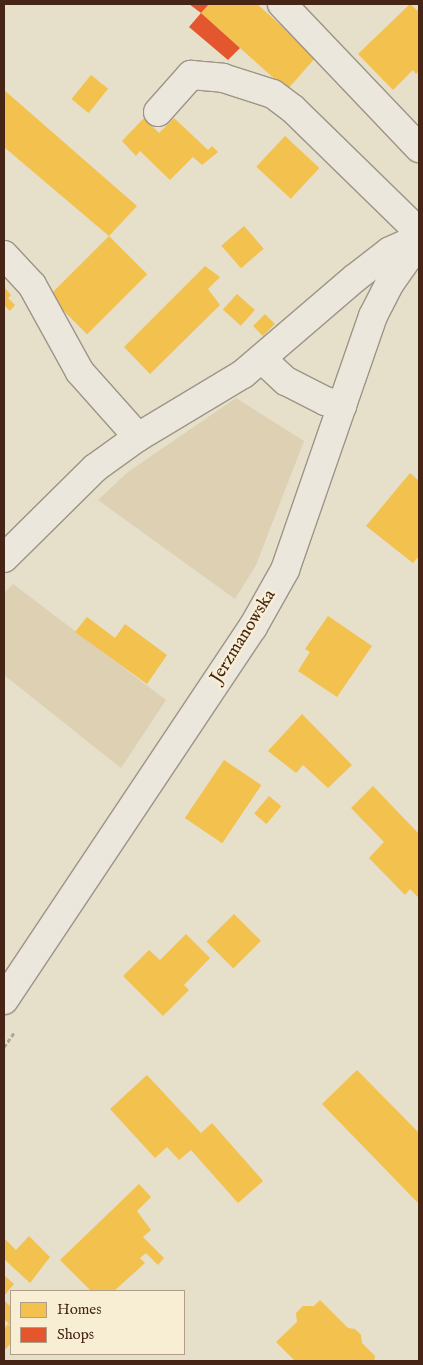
<!DOCTYPE html>
<html>
<head>
<meta charset="utf-8">
<style>
	body { margin:0 }
	#map { position:relative; width:423px; height:1365px; overflow:hidden; background:#e6dfca; font-family:"IM FELL English",serif }
	div>[style] { position:absolute }
	[style*='--x'] { left:calc(var(--x)*1px); top:calc(var(--y)*1px); width:calc(var(--w)*1px); rotate:calc(var(--a)*1deg) }
	.green>* { inset:0; background:#ddd0b3 }
	.homes>* { inset:0; background:#f2c14e; transform-origin:0 0 }
	.shops>* { inset:0; background:#e4572e }
	.path>* { height:3px; margin-top:-1.5px; transform-origin:0; background:repeating-linear-gradient(90deg,#ada79d 0 4px,transparent 0 6.5px) }
	.roads { filter:drop-shadow(1px 0 #9d9487) drop-shadow(-1px 0 #9d9487) drop-shadow(0 1px #9d9487) drop-shadow(0 -1px #9d9487) }
	.minor>* { height:28px; margin:-14px; padding:0 14px; transform-origin:14px; border-radius:14px; background:#ebe7dc }
	span { translate:-50% -50%; white-space:nowrap; text-align:center; line-height:1.15; -webkit-text-stroke:5px #f7eed4; paint-order:stroke }
	.street-label { font-size:18px; color:#462517 }
	.frame { position:absolute; inset:0; border:5px solid #462517; pointer-events:none }
	.legend { position:absolute; left:10px; top:1290px; width:175px; height:65px; box-sizing:border-box; background:#f7eed4; border:1px solid #b09e88; margin:0; padding:6px 9px; list-style:none; font-size:15px; color:#462517 }
	.legend li { display:flex; align-items:center; gap:10px; height:25px }
	.legend b { width:25px; border:1px solid #b09e88 }
</style>
</head>
<body>
<div id="map">
	<div class="green">
		<div style="clip-path:polygon(236px 398px,304px 441px,256px 565px,235px 599px,98px 500px,128px 472px)"></div>
		<div style="clip-path:polygon(13px 584px,166px 700px,121px 768px,4px 675px,4px 593px)"></div>
	</div>
	<div class="homes">
		<div style="clip-path:polygon(209px 4px,257px 4px,316px 57px,287px 90px,201px 13px)"></div>
		<div style="clip-path:polygon(410px 4px,419px 12px,419px 71px,416px 74px,413px 70px,393px 90px,358px 54px)"></div>
		<div style="left:91px;top:75px;width:22px;height:31px;rotate:39deg"></div>
		<div style="clip-path:polygon(4px 90px,137px 206px,109px 236px,4px 147px)"></div>
		<div style="clip-path:polygon(144px 118px,159px 133px,174px 118px,208px 150px,212px 146px,218px 152px,202px 165px,193px 157px,170px 180px,140px 151px,136px 156px,122px 141px)"></div>
		<div style="left:285px;top:136px;width:47px;height:42px;rotate:43deg"></div>
		<div style="left:244px;top:226px;width:30px;height:30px;rotate:49deg"></div>
		<div style="left:109px;top:236px;width:54px;height:85px;rotate:45deg"></div>
		<div style="clip-path:polygon(205px 266px,220px 277px,208px 289px,220px 305px,150px 374px,124px 347px)"></div>
		<div style="clip-path:polygon(4px 287px,11px 295px,8px 298px,15px 305px,10px 311px,4px 305px)"></div>
		<div style="left:237px;top:294px;width:24px;height:21px;rotate:42deg"></div>
		<div style="left:265px;top:314px;width:14px;height:17px;rotate:45deg"></div>
		<div style="clip-path:polygon(410px 473px,419px 481px,419px 556px,413px 563px,366px 526px)"></div>
		<div style="clip-path:polygon(328px 616px,372px 646px,337px 697px,298px 671px,310px 652px,305px 649px)"></div>
		<div style="clip-path:polygon(87px 617px,115px 638px,125px 624px,167px 655px,147px 684px,75px 632px)"></div>
		<div style="clip-path:polygon(302px 714px,352px 765px,328px 788px,303px 765px,296px 773px,268px 751px)"></div>
		<div style="left:224px;top:760px;width:45px;height:70px;rotate:34deg"></div>
		<div style="clip-path:polygon(373px 786px,419px 834px,419px 898px,410px 889px,405px 895px,369px 858px,384px 842px,351px 808px)"></div>
		<div style="left:269px;top:796px;width:16px;height:23px;rotate:40deg"></div>
		<div style="left:234px;top:914px;width:38px;height:39px;rotate:45deg"></div>
		<div style="clip-path:polygon(186px 934px,210px 958px,184px 985px,189px 990px,163px 1016px,123px 976px,149px 950px,160px 960px)"></div>
		<div style="clip-path:polygon(357px 1070px,419px 1133px,419px 1204px,322px 1104px)"></div>
		<div style="clip-path:polygon(147px 1075px,201px 1133px,212px 1123px,263px 1181px,238px 1203px,191px 1150px,179px 1160px,167px 1147px,155px 1158px,110px 1109px)"></div>
		<div style="clip-path:polygon(139px 1184px,151px 1197px,137px 1211px,151px 1230px,143px 1237px,164px 1258px,158px 1265px,146px 1253px,140px 1258px,145px 1263px,114px 1291px,91px 1291px,60px 1260px)"></div>
		<div style="clip-path:polygon(29px 1236px,50px 1257px,30px 1283px,4px 1259px,4px 1238px,16px 1250px)"></div>
		<div style="clip-path:polygon(4px 1275px,14px 1284px,4px 1296px)"></div>
		<div style="clip-path:polygon(4px 1300px,11px 1307px,10px 1325px,4px 1319px)"></div>
		<div style="clip-path:polygon(320px 1300px,348px 1328px,355px 1329px,361px 1335px,362px 1343px,375px 1356px,374px 1361px,295px 1361px,276px 1342px,297px 1322px,296px 1313px,303px 1306px,314px 1306px)"></div>
		<div style="clip-path:polygon(8px 1324px,11px 1327px,11px 1343px,4px 1351px,4px 1329px)"></div>
	</div>
	<div class="shops">
		<div style="clip-path:polygon(189px 4px,209px 4px,201px 13px,240px 48px,228px 60px,189px 27px,201px 13px)"></div>
	</div>
	<div class="path">
		<div style="--x:4;--y:1047;--w:19;--a:-55"></div>
	</div>
	<div class="roads">
		<div class="minor">
			<div style="--x:282;--y:4;--w:199;--a:46.4"></div>
			<div style="--x:158;--y:112;--w:50;--a:-48.3"></div>
			<div style="--x:191;--y:75;--w:32;--a:5"></div>
			<div style="--x:223;--y:78;--w:52;--a:17.7"></div>
			<div style="--x:273;--y:94;--w:25;--a:37"></div>
			<div style="--x:293;--y:109;--w:176;--a:44.3"></div>
			<div style="--x:4;--y:255;--w:41;--a:47"></div>
			<div style="--x:32;--y:285;--w:99;--a:61.1"></div>
			<div style="--x:80;--y:372;--w:87;--a:48.3"></div>
			<div style="--x:262;--y:359;--w:33;--a:43"></div>
			<div style="--x:286;--y:381;--w:44;--a:27.1"></div>
			<div style="--x:325;--y:401;--w:18;--a:16"></div>
			<div style="--x:4;--y:558;--w:128;--a:-44.7"></div>
			<div style="--x:95;--y:468;--w:53;--a:-35.8"></div>
			<div style="--x:138;--y:437;--w:122;--a:-31"></div>
			<div style="--x:243;--y:374;--w:148;--a:-40.6"></div>
			<div style="--x:355;--y:278;--w:44;--a:-37.6"></div>
			<div style="--x:390;--y:251;--w:32;--a:-24"></div>
			<div style="--x:4;--y:1000;--w:448;--a:-56.3"></div>
			<div style="--x:253;--y:627;--w:65;--a:-60.7"></div>
			<div style="--x:285;--y:570;--w:269;--a:-70.9"></div>
			<div style="--x:373;--y:316;--w:37;--a:-63"></div>
			<div style="--x:390;--y:283;--w:50;--a:-54.7"></div>
		</div>
	</div>
	<div class="street-label">
		<span style="left:244px;top:637px;rotate:-58deg">Jerzmanowska</span>
	</div>
	<div class="frame"></div>
	<ul class="legend">
	<li><b style="height:14px;background:#f2c14e"></b>Homes</li>
	<li><b style="height:14px;background:#e4572e"></b>Shops</li>
	</ul>
</div>
</body>
</html>
